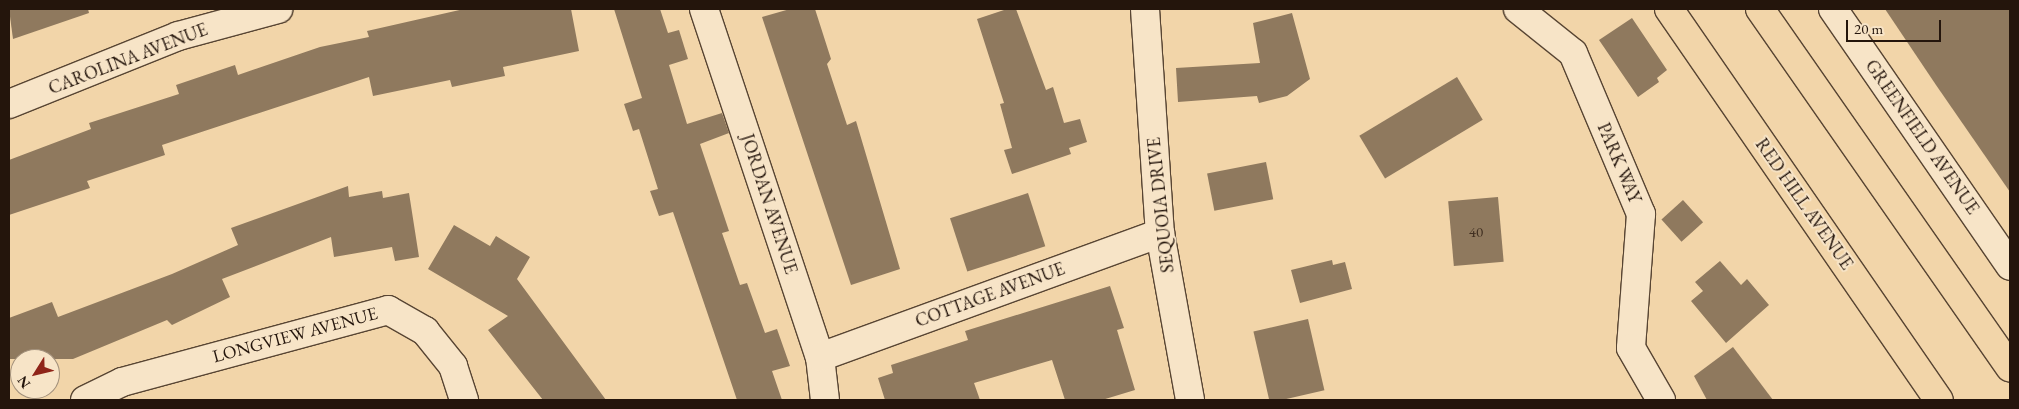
<!DOCTYPE html>
<html>
<head>
<meta charset="utf-8">
<style>
	body { margin:0 }
	#map { position:relative; width:2019px; height:409px; overflow:hidden; background:#f2d5a9; font-family:"EB Garamond",serif }
	div>[style] { position:absolute }
	[style*='--x'] { left:calc(var(--x)*1px); top:calc(var(--y)*1px); width:calc(var(--w)*1px); rotate:calc(var(--a)*1deg) }
	.building>* { inset:0; background:#8f795e; transform-origin:0 0 }
	.roads { filter:drop-shadow(1px 0 #584533) drop-shadow(-1px 0 #584533) drop-shadow(0 1px #584533) drop-shadow(0 -1px #584533) }
	.minor>* { height:28px; margin:-14px; padding:0 14px; transform-origin:14px; border-radius:14px; background:#f7e4c7 }
	.primary>* { height:28px; margin:-14px; padding:0 14px; transform-origin:14px; border-radius:14px; background:#f2d5a9 }
	span { translate:-50% -50%; white-space:nowrap; text-align:center; line-height:1.15; -webkit-text-stroke:4px #f7e4c7; paint-order:stroke }
	.number-label { font-size:15px; color:#3f2e20 }
	.number-label span { -webkit-text-stroke-width:0 }
	.street-label { font-size:18px; color:#24150c }
	.frame { position:absolute; inset:0; border:10px solid #24150c; pointer-events:none }
	.north { position:absolute; left:10px; top:349px; width:50px; height:50px; box-sizing:border-box; background:#f7e4c7; border:1px solid #a3917c; border-radius:50%; rotate:234deg; font-size:14px; font-weight:700; line-height:20px; text-align:center; color:#24150c }
	.north::after { content:''; display:block; margin:auto; width:18px; height:22px; background:#8f2418; clip-path:polygon(50% 0,100% 100%,50% 72%,0 100%) }
	.scale { position:absolute; left:1846px; top:20px; width:95px; height:22px; box-sizing:border-box; border:2px solid #24150c; border-top:0; padding-left:6px; font-size:15px; line-height:18px; white-space:nowrap; color:#24150c; -webkit-text-stroke:4px #f7e4c7; paint-order:stroke }
</style>
</head>
<body>
<div id="map">
	<div class="building">
		<div style="clip-path:polygon(9px 9px,88px 9px,89px 13px,13px 39px)"></div>
		<div style="clip-path:polygon(464px 9px,571px 9px,579px 51px,503px 67px,505px 76px,452px 87px,450px 80px,373px 96px,369px 77px,162px 145px,165px 155px,87px 181px,90px 188px,9px 215px,9px 160px,91px 129px,89px 123px,179px 94px,176px 85px,235px 65px,238px 75px,320px 47px,369px 37px,367px 31px)"></div>
		<div style="clip-path:polygon(614px 9px,660px 9px,668px 33px,679px 30px,688px 59px,669px 65px,687px 124px,722px 113px,729px 133px,700px 144px,729px 231px,722px 233px,740px 285px,747px 283px,765px 333px,777px 329px,790px 366px,772px 371px,782px 400px,737px 400px,673px 212px,659px 216px,650px 191px,658px 189px,639px 129px,633px 131px,624px 104px,642px 98px)"></div>
		<div style="clip-path:polygon(790px 9px,815px 9px,831px 59px,827px 64px,847px 125px,856px 121px,900px 269px,851px 285px,762px 17px)"></div>
		<div style="clip-path:polygon(1007px 9px,1016px 9px,1046px 90px,1053px 87px,1064px 123px,1080px 119px,1087px 142px,1069px 148px,1071px 154px,1012px 174px,1004px 150px,1012px 148px,1000px 104px,1004px 103px,977px 19px)"></div>
		<div style="clip-path:polygon(1885px 9px,2010px 9px,2010px 192px,1936px 85px)"></div>
		<div style="clip-path:polygon(1292px 13px,1310px 79px,1287px 96px,1259px 103px,1257px 96px,1178px 102px,1176px 68px,1260px 63px,1253px 23px)"></div>
		<div style="clip-path:polygon(1632px 18px,1667px 70px,1657px 78px,1659px 82px,1638px 97px,1599px 40px)"></div>
		<div style="left:1457px;top:77px;width:50px;height:114px;rotate:59deg"></div>
		<div style="left:1266px;top:162px;width:38px;height:60px;rotate:79deg"></div>
		<div style="clip-path:polygon(348px 186px,349px 197px,382px 191px,383px 198px,409px 193px,419px 257px,395px 261px,392px 247px,334px 257px,331px 237px,222px 279px,230px 297px,172px 325px,167px 320px,73px 359px,9px 359px,9px 318px,52px 302px,58px 317px,172px 274px,238px 245px,231px 228px)"></div>
		<div style="left:1028px;top:193px;width:56px;height:82px;rotate:72deg"></div>
		<div style="left:1498px;top:197px;width:65px;height:50px;rotate:85deg"></div>
		<div style="left:1683px;top:200px;width:30px;height:29px;rotate:48deg"></div>
		<div style="clip-path:polygon(454px 225px,490px 246px,496px 236px,530px 257px,517px 279px,606px 400px,543px 400px,488px 330px,508px 316px,428px 269px)"></div>
		<div style="clip-path:polygon(1332px 260px,1333px 265px,1345px 262px,1352px 289px,1300px 303px,1291px 270px)"></div>
		<div style="clip-path:polygon(1720px 261px,1741px 285px,1747px 279px,1769px 305px,1726px 343px,1691px 301px,1703px 291px,1695px 282px)"></div>
		<div style="clip-path:polygon(1110px 286px,1124px 328px,1117px 330px,1135px 390px,1102px 400px,1065px 400px,1052px 360px,974px 383px,980px 400px,885px 400px,878px 378px,893px 373px,891px 365px,968px 340px,965px 331px)"></div>
		<div style="left:1308px;top:319px;width:73px;height:56px;rotate:77deg"></div>
		<div style="clip-path:polygon(1733px 347px,1773px 400px,1707px 400px,1694px 376px)"></div>
	</div>
	<div class="roads">
		<div class="minor">
			<div style="--x:704;--y:9;--w:367;--a:71.6"></div>
			<div style="--x:820;--y:357;--w:43;--a:83.4"></div>
			<div style="--x:1145;--y:9;--w:225;--a:86.2"></div>
			<div style="--x:1160;--y:233;--w:170;--a:79.8"></div>
			<div style="--x:1518;--y:9;--w:70;--a:38.7"></div>
			<div style="--x:1573;--y:53;--w:175;--a:67.1"></div>
			<div style="--x:1641;--y:214;--w:134;--a:94.3"></div>
			<div style="--x:1631;--y:348;--w:60;--a:60"></div>
			<div style="--x:1833;--y:9;--w:312;--a:55.4"></div>
			<div style="--x:9;--y:104;--w:182;--a:-21.9"></div>
			<div style="--x:178;--y:36;--w:104;--a:-15.1"></div>
			<div style="--x:820;--y:357;--w:362;--a:-20"></div>
			<div style="--x:85;--y:400;--w:41;--a:-25.9"></div>
			<div style="--x:122;--y:382;--w:276;--a:-15.1"></div>
			<div style="--x:388;--y:310;--w:43;--a:29.6"></div>
			<div style="--x:425;--y:331;--w:45;--a:51.3"></div>
			<div style="--x:453;--y:366;--w:36;--a:72"></div>
		</div>
		<div class="primary">
			<div style="--x:1669;--y:9;--w:475;--a:55.4"></div>
			<div style="--x:1760;--y:9;--w:437;--a:55.1"></div>
		</div>
	</div>
	<div class="number-label">
		<span style="left:1476px;top:232px">40</span>
	</div>
	<div class="street-label">
		<span style="left:128px;top:59px;rotate:-21deg">CAROLINA AVENUE</span>
		<span style="left:1922px;top:137px;rotate:55deg">GREENFIELD AVENUE</span>
		<span style="left:1619px;top:163px;rotate:67deg">PARK WAY</span>
		<span style="left:769px;top:204px;rotate:72deg">JORDAN AVENUE</span>
		<span style="left:1804px;top:204px;rotate:55deg">RED HILL AVENUE</span>
		<span style="left:1161px;top:205px;rotate:-96deg">SEQUOIA DRIVE</span>
		<span style="left:990px;top:295px;rotate:-20deg">COTTAGE AVENUE</span>
		<span style="left:295px;top:335px;rotate:-15deg">LONGVIEW AVENUE</span>
	</div>
	<div class="frame"></div>
	<div class="north">N</div>
	<div class="scale">20 m</div>
</div>
</body>
</html>
